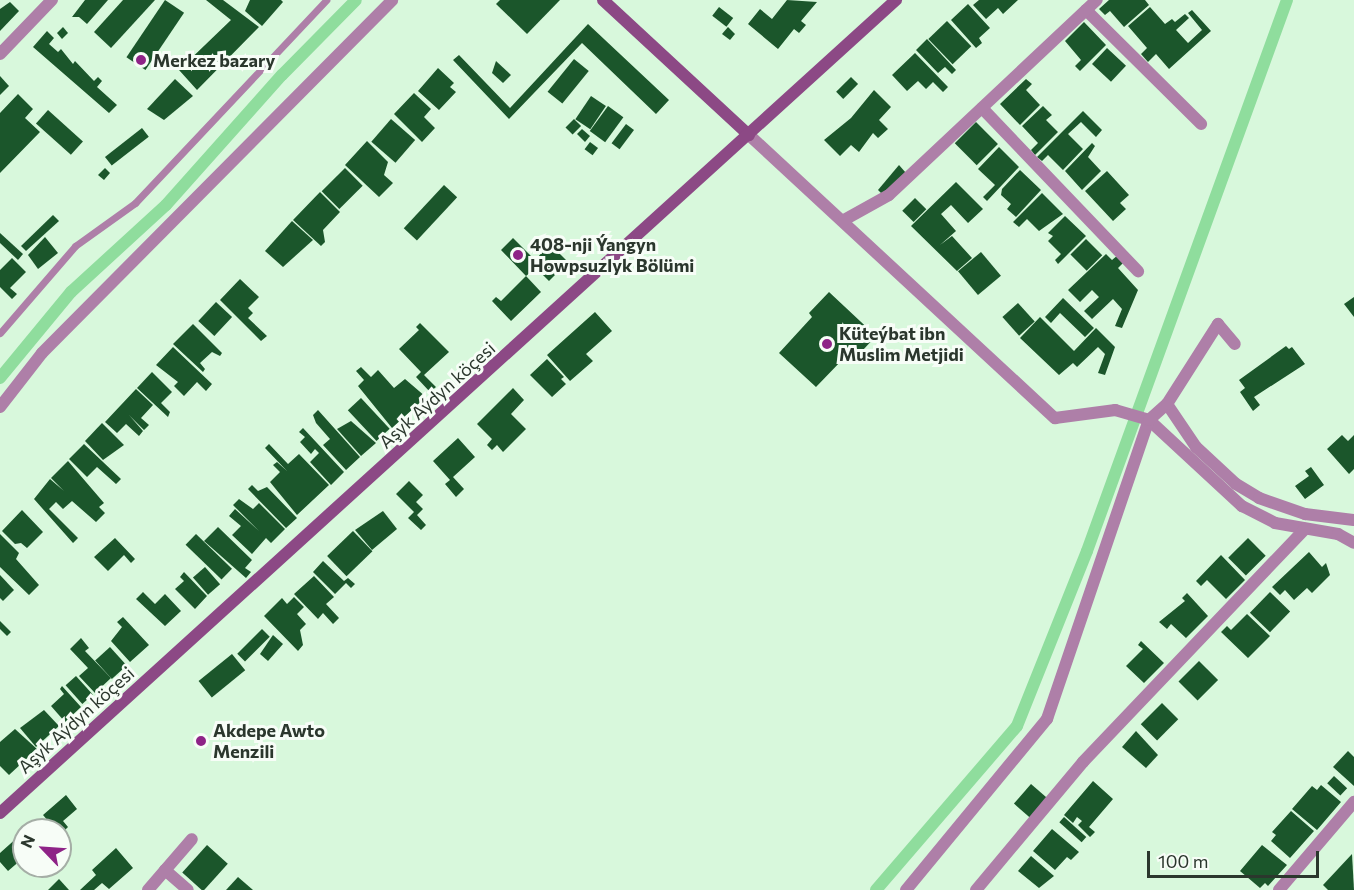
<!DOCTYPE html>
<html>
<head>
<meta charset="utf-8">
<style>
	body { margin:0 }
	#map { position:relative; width:1354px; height:890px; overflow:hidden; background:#d8f8dc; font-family:Commissioner,sans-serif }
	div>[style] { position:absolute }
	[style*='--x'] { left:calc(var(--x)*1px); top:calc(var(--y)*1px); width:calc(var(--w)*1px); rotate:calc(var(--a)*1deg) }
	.canal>* { height:12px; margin:-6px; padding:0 6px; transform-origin:6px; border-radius:6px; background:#8fdd9d }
	.building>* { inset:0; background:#1b562b; transform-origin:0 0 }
	.lane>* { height:7px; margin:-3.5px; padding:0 3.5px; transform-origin:3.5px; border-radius:3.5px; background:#ae7fa8 }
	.street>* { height:12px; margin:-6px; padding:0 6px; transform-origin:6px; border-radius:6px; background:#ae7fa8 }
	.secondary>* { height:12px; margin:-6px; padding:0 6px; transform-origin:6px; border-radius:6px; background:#8c4985 }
	.dots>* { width:16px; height:16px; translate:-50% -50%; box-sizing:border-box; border:3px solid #f7fdf7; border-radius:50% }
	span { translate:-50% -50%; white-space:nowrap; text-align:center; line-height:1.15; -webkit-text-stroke:6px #f7fdf7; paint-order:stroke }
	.poi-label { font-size:18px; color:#2b372d; font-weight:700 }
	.left { translate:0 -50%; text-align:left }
	.street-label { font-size:18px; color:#2b372d }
	.north { position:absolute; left:12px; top:818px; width:60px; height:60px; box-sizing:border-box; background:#f7fdf7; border:2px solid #a5aea6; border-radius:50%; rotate:295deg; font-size:16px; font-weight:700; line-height:24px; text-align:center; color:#2b372d }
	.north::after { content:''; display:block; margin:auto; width:21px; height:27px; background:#8e2387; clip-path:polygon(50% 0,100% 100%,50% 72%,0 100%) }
	.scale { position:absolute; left:1147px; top:851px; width:172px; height:27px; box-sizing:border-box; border:3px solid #2b372d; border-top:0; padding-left:8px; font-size:18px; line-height:21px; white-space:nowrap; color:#2b372d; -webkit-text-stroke:4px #f7fdf7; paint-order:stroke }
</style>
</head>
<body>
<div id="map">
	<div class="canal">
		<div style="--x:0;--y:378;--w:112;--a:-50.5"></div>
		<div style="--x:71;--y:292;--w:129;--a:-42.5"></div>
		<div style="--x:166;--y:205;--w:174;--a:-48.3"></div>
		<div style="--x:282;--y:75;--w:105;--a:-45.4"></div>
		<div style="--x:876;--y:890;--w:216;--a:-49.3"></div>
		<div style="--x:1017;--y:726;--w:188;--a:-68.2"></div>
		<div style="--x:1087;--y:551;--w:586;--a:-70.05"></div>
	</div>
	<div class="building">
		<div style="clip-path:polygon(85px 0,108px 0,87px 24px,79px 17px,72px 17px)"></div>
		<div style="clip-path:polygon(123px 0,155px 0,111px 48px,94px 32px)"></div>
		<div style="left:165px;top:0;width:23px;height:69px;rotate:34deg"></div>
		<div style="clip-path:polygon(206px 0,223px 0,259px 27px,197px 90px,179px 70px,231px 20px)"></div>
		<div style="clip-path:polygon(250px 0,281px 0,283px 2px,262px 26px,245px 11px)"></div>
		<div style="clip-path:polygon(500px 0,560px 0,527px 34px,496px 4px)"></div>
		<div style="clip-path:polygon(787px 0,817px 2px,801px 21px,806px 25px,799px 33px,794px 29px,778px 49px,748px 24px,760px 9px,772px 19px)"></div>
		<div style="clip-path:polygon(979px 0,1018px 0,1003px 14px,998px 8px,986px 19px,973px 5px)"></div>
		<div style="clip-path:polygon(1109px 0,1145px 0,1149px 5px,1124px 27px,1110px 11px,1105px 15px,1099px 9px)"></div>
		<div style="clip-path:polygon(10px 2px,19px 11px,0 31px,0 9px)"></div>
		<div style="clip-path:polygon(968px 4px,990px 28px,979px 38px,982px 43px,976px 48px,951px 20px)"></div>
		<div style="left:719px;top:7px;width:18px;height:11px;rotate:38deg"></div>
		<div style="clip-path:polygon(1150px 7px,1165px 24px,1172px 19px,1175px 22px,1185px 14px,1189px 18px,1176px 30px,1188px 43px,1202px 30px,1188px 13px,1192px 10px,1211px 31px,1169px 69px,1156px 54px,1148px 62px,1141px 54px,1147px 48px,1128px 26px)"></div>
		<div style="left:947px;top:21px;width:35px;height:26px;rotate:46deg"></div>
		<div style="clip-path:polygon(1084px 22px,1106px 45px,1080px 71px,1075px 66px,1081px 60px,1065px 41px)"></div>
		<div style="clip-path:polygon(588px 24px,669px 100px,656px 114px,582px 43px,509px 119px,453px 60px,459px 55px,510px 108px)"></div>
		<div style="clip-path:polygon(63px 27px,68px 33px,62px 39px,57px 33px)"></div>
		<div style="clip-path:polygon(728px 27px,735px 34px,730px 40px,722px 34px)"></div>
		<div style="clip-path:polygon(47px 31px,54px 38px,49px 44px,58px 52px,61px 49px,73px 64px,75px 61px,94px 81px,98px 77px,102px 81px,97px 87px,117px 105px,109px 113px,33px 47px)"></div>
		<div style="clip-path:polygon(927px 39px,956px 70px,952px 74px,945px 67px,938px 73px,916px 50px)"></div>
		<div style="left:1107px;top:48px;width:26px;height:22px;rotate:43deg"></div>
		<div style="clip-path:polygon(915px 53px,948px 87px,943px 92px,933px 82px,926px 89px,918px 81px,907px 91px,892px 75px)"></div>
		<div style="left:574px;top:59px;width:19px;height:42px;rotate:39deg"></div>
		<div style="clip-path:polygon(496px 61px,511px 75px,503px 83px,492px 73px)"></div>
		<div style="clip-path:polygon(438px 68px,454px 83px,450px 87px,456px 92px,439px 110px,418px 91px)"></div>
		<div style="clip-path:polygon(0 76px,9px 86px,0 95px)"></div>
		<div style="left:851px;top:77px;width:10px;height:21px;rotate:45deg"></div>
		<div style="clip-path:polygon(175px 79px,193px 96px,164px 120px,147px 109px)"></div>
		<div style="clip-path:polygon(1026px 79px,1032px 84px,1026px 90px,1040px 105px,1020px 125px,1000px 104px)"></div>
		<div style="clip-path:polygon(874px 90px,891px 107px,879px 120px,888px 129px,878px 138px,873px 133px,859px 152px,851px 145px,840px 156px,824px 140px,851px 118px)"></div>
		<div style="clip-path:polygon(414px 93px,431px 109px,424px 117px,435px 128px,422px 142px,394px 114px)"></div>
		<div style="clip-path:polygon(18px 94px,33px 109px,25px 118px,40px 132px,0 173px,0 113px)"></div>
		<div style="left:591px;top:96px;width:18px;height:28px;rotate:34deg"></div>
		<div style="left:608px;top:106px;width:19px;height:31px;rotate:36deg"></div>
		<div style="clip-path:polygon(1043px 106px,1052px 115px,1046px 120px,1058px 132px,1035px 155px,1031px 150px,1038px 143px,1022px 126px)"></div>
		<div style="left:48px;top:110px;width:47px;height:18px;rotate:42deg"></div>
		<div style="clip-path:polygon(1083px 111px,1102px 130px,1096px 137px,1081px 122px,1068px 134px,1083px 149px,1063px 170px,1048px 155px,1042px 161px,1037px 157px)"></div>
		<div style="left:391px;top:119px;width:32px;height:30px;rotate:41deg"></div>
		<div style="left:574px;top:119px;width:10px;height:12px;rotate:45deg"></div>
		<div style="left:976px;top:122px;width:31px;height:30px;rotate:45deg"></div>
		<div style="left:626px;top:124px;width:10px;height:24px;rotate:37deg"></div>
		<div style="left:142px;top:128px;width:11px;height:47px;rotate:52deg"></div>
		<div style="clip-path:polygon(582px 129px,590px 136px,585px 142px,577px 134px)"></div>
		<div style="clip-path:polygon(367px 141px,388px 162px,384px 175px,393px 183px,379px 197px,345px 165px)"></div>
		<div style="left:590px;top:142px;width:10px;height:9px;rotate:37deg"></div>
		<div style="clip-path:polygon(1092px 143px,1095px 146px,1088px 157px,1101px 171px,1082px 190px,1065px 171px)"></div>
		<div style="clip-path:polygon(999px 147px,1019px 167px,987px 201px,983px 197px,995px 185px,978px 169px)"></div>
		<div style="clip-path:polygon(899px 165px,906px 173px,883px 195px,878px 190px)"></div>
		<div style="clip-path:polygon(105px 168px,110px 173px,104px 180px,98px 175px)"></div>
		<div style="left:345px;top:168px;width:25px;height:33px;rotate:45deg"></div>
		<div style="clip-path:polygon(1020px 170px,1041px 190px,1016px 217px,1007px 209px,1011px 204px,1001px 195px,1002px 189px)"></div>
		<div style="clip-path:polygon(1107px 171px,1129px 195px,1120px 203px,1126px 209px,1113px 221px,1085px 191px)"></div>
		<div style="clip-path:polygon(956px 182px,983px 209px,968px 223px,951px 205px,941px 214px,956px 231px,940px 245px,952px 236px,972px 258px,957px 271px,911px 226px)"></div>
		<div style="left:444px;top:185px;width:18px;height:59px;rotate:43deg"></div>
		<div style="clip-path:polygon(320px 192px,340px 212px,323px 230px,325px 242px,321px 246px,293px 220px)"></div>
		<div style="clip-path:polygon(1042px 193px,1063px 214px,1039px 231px,1027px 219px,1019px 227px,1013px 222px)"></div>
		<div style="left:915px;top:198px;width:16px;height:18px;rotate:45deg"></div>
		<div style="clip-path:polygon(53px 215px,59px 221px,26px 251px,21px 246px)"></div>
		<div style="clip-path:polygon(1065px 216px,1086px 236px,1058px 264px,1055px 260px,1061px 254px,1048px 241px,1053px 236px,1048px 233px)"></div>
		<div style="clip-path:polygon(292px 221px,313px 240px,283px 267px,265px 251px)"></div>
		<div style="clip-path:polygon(0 233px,23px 254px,18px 260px,0 243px)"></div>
		<div style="clip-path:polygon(45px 237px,58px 253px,38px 269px,28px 255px)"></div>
		<div style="clip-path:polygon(513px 238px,535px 260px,550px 244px,568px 262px,549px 281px,536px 268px,526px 276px,501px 250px)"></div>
		<div style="left:1086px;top:239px;width:23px;height:22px;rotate:45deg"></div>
		<div style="left:981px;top:252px;width:31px;height:30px;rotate:50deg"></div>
		<div style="clip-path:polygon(1106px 254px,1112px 260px,1118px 255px,1124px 262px,1118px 268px,1138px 290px,1122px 328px,1115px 326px,1122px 309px,1113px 299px,1092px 319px,1084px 311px,1099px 297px,1092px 290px,1080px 302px,1068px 290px)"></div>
		<div style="clip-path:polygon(12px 258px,26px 272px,10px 288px,17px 294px,12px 299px,0 287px,0 270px)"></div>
		<div style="clip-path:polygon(526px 276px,541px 292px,511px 321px,492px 301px,496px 297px,501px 301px)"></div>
		<div style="clip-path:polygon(240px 279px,259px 297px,248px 308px,253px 313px,248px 318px,267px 336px,261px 341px,220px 300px)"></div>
		<div style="clip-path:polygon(829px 292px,876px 336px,850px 364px,844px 358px,816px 387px,779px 353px,812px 317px,809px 313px)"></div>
		<div style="clip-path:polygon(1354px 297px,1354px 317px,1344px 304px)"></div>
		<div style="clip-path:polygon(1063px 298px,1094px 328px,1085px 337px,1060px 313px,1051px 323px,1045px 317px)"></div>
		<div style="left:216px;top:302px;width:22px;height:26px;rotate:43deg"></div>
		<div style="left:1018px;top:303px;width:25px;height:21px;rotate:48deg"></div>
		<div style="clip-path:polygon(595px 312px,612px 331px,586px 354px,593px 361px,570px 381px,547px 355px)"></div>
		<div style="clip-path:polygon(1040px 317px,1074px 351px,1096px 328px,1115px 347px,1105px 375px,1098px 373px,1105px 354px,1098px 347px,1077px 367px,1073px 363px,1059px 375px,1020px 338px)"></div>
		<div style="clip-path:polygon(420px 323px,449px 352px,424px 375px,436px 387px,430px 392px,416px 377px,421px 372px,399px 349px,419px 330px,416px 327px)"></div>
		<div style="clip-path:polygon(193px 324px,222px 353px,220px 356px,212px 352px,200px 363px,205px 369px,203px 372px,173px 344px)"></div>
		<div style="clip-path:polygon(1286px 346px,1289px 349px,1292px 347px,1305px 364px,1254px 397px,1260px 405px,1253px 411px,1240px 392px,1245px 388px,1239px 380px)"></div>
		<div style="clip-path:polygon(173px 347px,212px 384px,206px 391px,197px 382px,184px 396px,174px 386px,178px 382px,156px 365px)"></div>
		<div style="clip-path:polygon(547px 359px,564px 377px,561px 379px,566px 384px,552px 397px,530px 375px)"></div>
		<div style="clip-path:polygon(361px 367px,371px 377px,378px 370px,394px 388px,405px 379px,426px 397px,392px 428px,358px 386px,364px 380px,356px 371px)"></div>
		<div style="clip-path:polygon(152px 372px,172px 392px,161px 403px,170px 412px,168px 417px,137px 388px)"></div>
		<div style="clip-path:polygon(513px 388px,524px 400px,511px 414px,526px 429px,503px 452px,497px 445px,492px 450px,487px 445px,492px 439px,477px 424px)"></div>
		<div style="clip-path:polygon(136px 389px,153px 405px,141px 418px,149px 425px,144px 430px,129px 415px,143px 431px,139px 436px,126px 424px,117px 433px,105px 422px)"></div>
		<div style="left:361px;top:398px;width:42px;height:18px;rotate:47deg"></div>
		<div style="clip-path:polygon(318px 410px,360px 457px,346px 470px,323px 445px,330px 439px,316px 423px,313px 415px)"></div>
		<div style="clip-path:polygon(351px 421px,376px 443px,361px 456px,337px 429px)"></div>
		<div style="clip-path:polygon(102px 423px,124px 445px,103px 460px,85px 441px)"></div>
		<div style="clip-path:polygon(303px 428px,344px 472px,331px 485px,310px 462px,319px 453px,315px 449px,311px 454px,300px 442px,305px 437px,299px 432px)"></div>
		<div style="clip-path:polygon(1342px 435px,1348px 441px,1354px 435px,1354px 469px,1349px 474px,1327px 449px)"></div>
		<div style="clip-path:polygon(458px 438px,475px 457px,453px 477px,464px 489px,456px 497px,445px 484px,450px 480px,433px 461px)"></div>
		<div style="clip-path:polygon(84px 444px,121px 479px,116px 484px,97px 467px,87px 477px,69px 459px)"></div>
		<div style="clip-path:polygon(269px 444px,288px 464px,299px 454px,329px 485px,297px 515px,270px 482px,280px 472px,273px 465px,277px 462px,287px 471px,265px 448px)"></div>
		<div style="clip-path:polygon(68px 461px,104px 503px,99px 507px,105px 513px,96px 522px,64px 494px,72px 501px,63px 509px,56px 502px,49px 509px,78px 538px,73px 543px,34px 499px,50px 479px,64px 491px,51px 478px)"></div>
		<div style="clip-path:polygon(1311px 467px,1324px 485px,1305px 499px,1295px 486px,1309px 476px,1305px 471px)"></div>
		<div style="clip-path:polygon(409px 481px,423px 495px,416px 502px,423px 509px,417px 515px,426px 525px,421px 530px,408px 518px,414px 512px,396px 494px)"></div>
		<div style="clip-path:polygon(252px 485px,258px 491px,267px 487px,297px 518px,286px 528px,248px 489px)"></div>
		<div style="clip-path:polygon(239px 499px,253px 509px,259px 503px,285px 529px,271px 543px,266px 538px,252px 554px,232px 535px,241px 526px,229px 516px,235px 509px,259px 531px,233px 505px)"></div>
		<div style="clip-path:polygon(22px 510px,43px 532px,27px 548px,21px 543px,15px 544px,2px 531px)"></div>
		<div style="clip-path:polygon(383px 511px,397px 529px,372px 550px,355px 530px)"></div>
		<div style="clip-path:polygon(218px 527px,252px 560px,245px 568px,251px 572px,246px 578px,204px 541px)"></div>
		<div style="left:353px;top:531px;width:28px;height:36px;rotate:46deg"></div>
		<div style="clip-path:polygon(0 534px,19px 553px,16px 559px,39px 585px,29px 595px,0 567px)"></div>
		<div style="left:196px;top:534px;width:50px;height:15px;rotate:44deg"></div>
		<div style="clip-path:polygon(115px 538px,135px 559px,131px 563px,124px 555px,108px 571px,94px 557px)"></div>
		<div style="left:1248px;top:538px;width:25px;height:28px;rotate:45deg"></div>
		<div style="clip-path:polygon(1309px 552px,1322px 567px,1326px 563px,1330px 575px,1312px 593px,1307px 588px,1294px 600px,1285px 590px,1280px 595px,1272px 587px)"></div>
		<div style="clip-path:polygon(1221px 555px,1245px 580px,1226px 599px,1207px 580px,1201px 586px,1196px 581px)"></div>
		<div style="clip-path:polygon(323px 561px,344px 581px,348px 578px,355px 584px,351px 588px,346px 583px,335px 594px,313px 572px)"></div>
		<div style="left:205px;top:567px;width:23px;height:16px;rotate:49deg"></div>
		<div style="clip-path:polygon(184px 572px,207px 596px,195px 609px,175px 589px,184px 581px,180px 577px)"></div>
		<div style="clip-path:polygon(0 575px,14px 590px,3px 601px,0 598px)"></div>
		<div style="clip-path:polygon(314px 576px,334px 597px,326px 604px,339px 618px,333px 624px,323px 613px,318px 619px,294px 594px)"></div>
		<div style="clip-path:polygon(143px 592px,155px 604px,165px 594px,181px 611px,165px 626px,136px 599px)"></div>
		<div style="left:1270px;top:592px;width:28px;height:29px;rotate:44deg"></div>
		<div style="clip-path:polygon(1187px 593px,1208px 616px,1186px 638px,1171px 624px,1167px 629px,1159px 622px,1185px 601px,1182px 598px)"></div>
		<div style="clip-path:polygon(294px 597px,304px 607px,297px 614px,306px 624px,300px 630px,303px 645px,298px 651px,264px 616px,282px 598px,287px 604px)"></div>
		<div style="clip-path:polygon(1247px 614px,1270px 636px,1248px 658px,1221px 632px,1227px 626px,1231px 630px)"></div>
		<div style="clip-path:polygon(123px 617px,149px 645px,130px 662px,111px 641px,122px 627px,117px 622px)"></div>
		<div style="clip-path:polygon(0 621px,11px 632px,7px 636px,0 629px)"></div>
		<div style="left:262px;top:629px;width:11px;height:35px;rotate:45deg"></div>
		<div style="clip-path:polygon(273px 635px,283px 644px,268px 661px,260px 654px)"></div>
		<div style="clip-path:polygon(81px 638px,89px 648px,85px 651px,111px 678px,95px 693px,79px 676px,88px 668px,70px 649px)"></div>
		<div style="clip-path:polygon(1141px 641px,1164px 663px,1144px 683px,1126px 666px,1143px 649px,1138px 645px)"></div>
		<div style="left:110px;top:647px;width:25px;height:20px;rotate:48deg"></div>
		<div style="left:232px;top:654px;width:21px;height:43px;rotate:51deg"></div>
		<div style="left:1199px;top:661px;width:27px;height:29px;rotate:45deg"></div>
		<div style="left:76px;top:676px;width:25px;height:14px;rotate:48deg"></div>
		<div style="clip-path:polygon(62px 686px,81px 707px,65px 722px,51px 706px,64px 694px,60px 689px)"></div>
		<div style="left:1162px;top:703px;width:23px;height:30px;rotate:45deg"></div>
		<div style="clip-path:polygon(44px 710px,59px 726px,36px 747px,20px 728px)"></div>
		<div style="clip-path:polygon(15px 729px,37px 749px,9px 775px,0 766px,0 742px)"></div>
		<div style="clip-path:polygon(1136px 731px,1158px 755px,1146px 768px,1122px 747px)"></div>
		<div style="clip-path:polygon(1348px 751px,1354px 757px,1354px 786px,1333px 767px)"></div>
		<div style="left:1334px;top:776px;width:18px;height:10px;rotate:43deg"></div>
		<div style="clip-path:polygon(1093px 781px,1113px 799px,1089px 827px,1095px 832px,1090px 837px,1078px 825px,1082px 821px,1077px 817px,1073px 823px,1064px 815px)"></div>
		<div style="left:1031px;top:784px;width:21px;height:26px;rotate:41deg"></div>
		<div style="clip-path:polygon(1321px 785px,1341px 802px,1317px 830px,1292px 809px,1312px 786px,1317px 790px)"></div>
		<div style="clip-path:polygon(66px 795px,77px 809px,63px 821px,68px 827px,60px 835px,43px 815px)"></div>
		<div style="clip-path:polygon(1291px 811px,1314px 831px,1290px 858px,1271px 841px,1276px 835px,1272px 832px)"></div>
		<div style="left:1064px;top:817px;width:30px;height:7px;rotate:42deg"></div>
		<div style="clip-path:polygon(37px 821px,45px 830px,26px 830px)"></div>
		<div style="clip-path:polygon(1052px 829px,1079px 852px,1071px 860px,1067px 857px,1055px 870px,1033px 851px)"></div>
		<div style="clip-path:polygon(19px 836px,24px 841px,24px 862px,22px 859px,8px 871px,0 862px,0 853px)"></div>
		<div style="left:207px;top:845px;width:28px;height:37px;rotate:42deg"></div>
		<div style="clip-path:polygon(1262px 845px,1287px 865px,1268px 886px,1265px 883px,1260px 888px,1240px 871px)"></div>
		<div style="clip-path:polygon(116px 848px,133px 868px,109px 889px,102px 883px,94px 890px,80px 890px,96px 875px,92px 870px)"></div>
		<div style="clip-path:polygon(1352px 854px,1354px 890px,1328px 890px,1323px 885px)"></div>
		<div style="clip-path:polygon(1031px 856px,1054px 876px,1039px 888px,1018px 871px)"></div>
		<div style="clip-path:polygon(238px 877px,253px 890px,226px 890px)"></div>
		<div style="clip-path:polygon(59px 879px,69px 890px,48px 890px)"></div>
	</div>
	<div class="lane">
		<div style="--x:0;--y:333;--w:115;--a:-49.2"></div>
		<div style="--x:75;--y:246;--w:74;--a:-35.6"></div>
		<div style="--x:135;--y:203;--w:279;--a:-46.7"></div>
	</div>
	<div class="street">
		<div style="--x:1086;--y:10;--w:162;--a:44.7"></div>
		<div style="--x:0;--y:54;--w:75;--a:-46.1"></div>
		<div style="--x:982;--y:108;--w:226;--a:46.3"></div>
		<div style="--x:749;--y:135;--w:417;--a:42.8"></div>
		<div style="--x:1055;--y:418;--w:61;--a:-7.6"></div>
		<div style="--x:1115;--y:410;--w:35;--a:16"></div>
		<div style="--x:1149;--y:420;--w:127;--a:42.8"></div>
		<div style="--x:1242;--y:506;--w:37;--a:27"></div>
		<div style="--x:1275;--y:523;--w:64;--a:9.9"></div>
		<div style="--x:1338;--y:534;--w:18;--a:29"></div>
		<div style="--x:844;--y:220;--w:51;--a:-29.1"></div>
		<div style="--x:889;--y:195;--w:285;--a:-43.2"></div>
		<div style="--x:1167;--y:404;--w:52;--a:56"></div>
		<div style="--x:1196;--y:447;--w:54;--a:42.8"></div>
		<div style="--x:1236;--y:484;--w:27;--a:31"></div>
		<div style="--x:1259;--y:498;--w:49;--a:19.2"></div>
		<div style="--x:1305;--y:514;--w:49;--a:7"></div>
		<div style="--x:0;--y:407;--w:68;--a:-52.1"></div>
		<div style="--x:42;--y:353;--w:497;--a:-45.2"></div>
		<div style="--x:165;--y:870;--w:30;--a:41"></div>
		<div style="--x:148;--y:890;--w:67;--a:-49.2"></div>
		<div style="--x:906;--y:890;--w:222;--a:-50.5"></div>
		<div style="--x:1047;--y:719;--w:316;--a:-71.2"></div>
		<div style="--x:1149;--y:420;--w:24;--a:-42"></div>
		<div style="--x:1167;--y:404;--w:95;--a:-57.5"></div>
		<div style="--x:1218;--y:324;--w:26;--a:50"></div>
		<div style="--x:976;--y:890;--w:167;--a:-50.1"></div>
		<div style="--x:1083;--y:762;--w:322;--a:-46.4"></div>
		<div style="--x:1279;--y:890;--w:116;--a:-49.6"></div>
	</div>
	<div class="secondary">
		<div style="--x:603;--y:0;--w:199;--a:42.8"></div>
		<div style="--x:0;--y:813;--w:1210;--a:-42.22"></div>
	</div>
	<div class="dots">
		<div style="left:141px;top:60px;background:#8e2387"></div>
		<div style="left:518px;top:255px;background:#8e2387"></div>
		<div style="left:827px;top:344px;background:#8e2387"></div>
		<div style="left:201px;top:741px;background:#8e2387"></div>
	</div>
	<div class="poi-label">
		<span class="left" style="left:153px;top:60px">Merkez bazary</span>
		<span class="left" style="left:530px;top:255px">408-nji Ýangyn<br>Howpsuzlyk Bölümi</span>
		<span class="left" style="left:839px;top:344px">Küteýbat ibn<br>Muslim Metjidi</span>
		<span class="left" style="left:213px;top:741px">Akdepe Awto<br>Menzili</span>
	</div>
	<div class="street-label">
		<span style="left:437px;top:395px;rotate:-42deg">Aşyk Aýdyn köçesi</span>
		<span style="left:76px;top:720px;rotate:-42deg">Aşyk Aýdyn köçesi</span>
	</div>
	<div class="north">N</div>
	<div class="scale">100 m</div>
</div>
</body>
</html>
